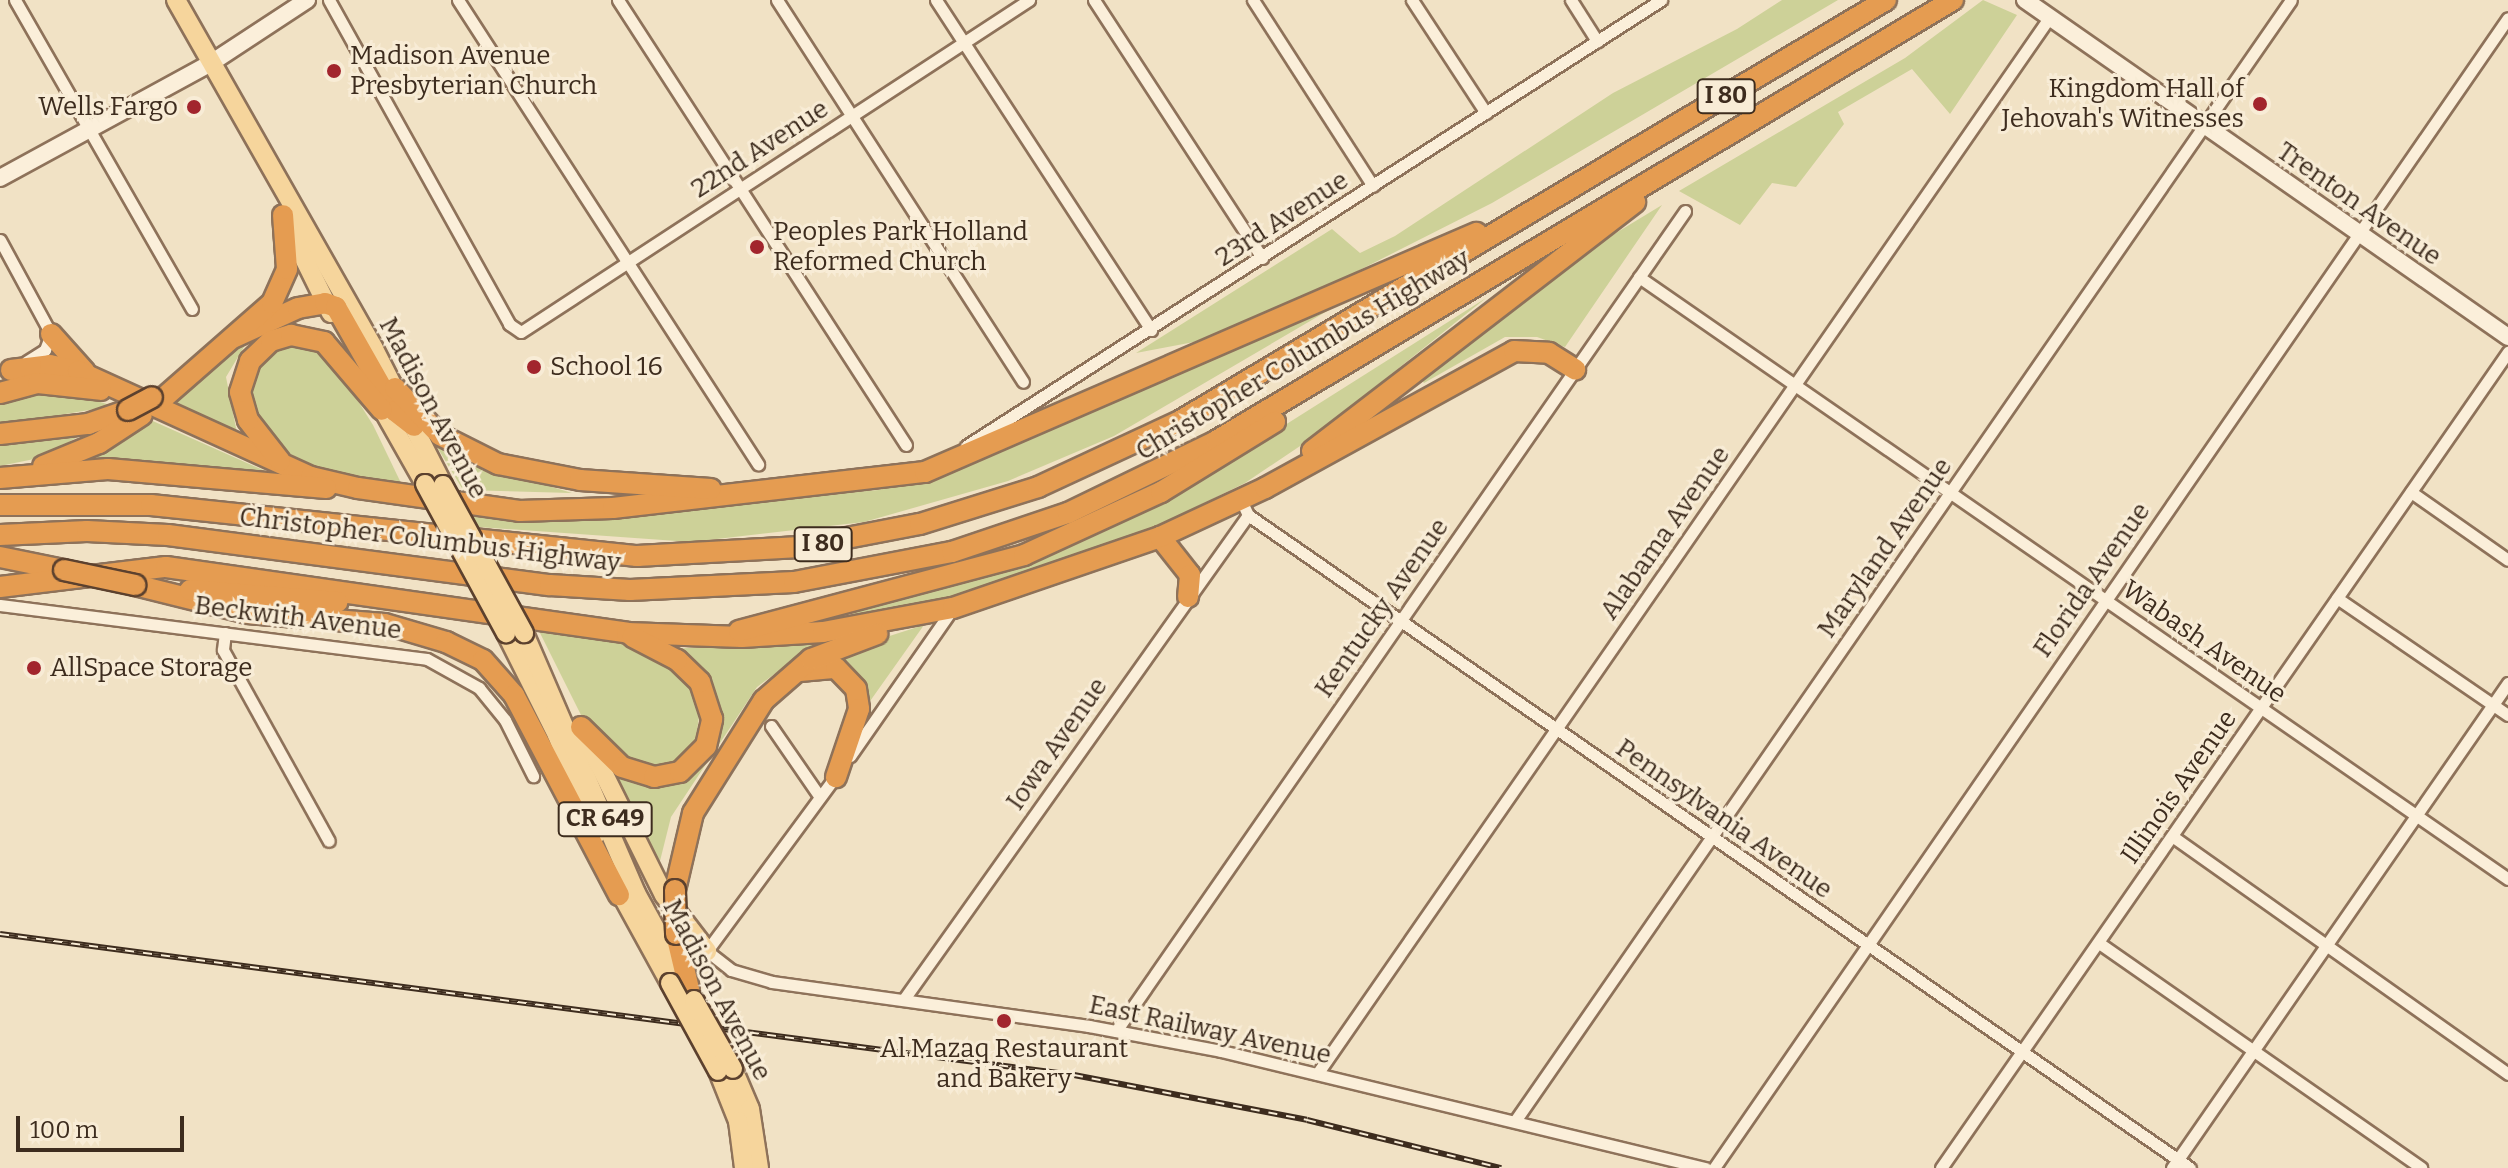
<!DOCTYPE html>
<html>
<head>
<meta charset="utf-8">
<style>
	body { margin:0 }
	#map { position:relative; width:2508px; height:1168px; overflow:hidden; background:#f1e2c5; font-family:Bitter,serif }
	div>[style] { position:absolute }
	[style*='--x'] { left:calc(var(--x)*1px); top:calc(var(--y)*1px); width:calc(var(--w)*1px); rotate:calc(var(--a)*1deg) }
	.green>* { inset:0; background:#cdd198 }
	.roads { filter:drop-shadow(2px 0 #8e725a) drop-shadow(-2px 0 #8e725a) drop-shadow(0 2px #8e725a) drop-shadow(0 -2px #8e725a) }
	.street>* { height:11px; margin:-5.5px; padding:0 5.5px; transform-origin:5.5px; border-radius:5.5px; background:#fbefda }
	.secondary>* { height:16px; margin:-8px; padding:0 8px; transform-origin:8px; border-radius:8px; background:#fbefda }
	.primary>* { height:18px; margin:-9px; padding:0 9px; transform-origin:9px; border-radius:9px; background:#f6d59c }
	.highway>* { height:20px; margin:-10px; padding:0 10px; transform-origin:10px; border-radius:10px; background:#e59c51 }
	.rail>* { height:6px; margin-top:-3px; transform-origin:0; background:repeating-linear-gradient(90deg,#f8ecd6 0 9px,#3d2c1e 0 18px); box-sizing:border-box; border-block:2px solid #3d2c1e }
	.bridges { filter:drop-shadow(2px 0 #5c412e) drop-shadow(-2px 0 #5c412e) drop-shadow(0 2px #5c412e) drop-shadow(0 -2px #5c412e) }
	.primary-bridge>* { height:18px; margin:-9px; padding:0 9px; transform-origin:9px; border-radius:9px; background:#f6d59c }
	.highway-bridge>* { height:20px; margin:-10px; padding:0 10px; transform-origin:10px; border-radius:10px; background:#e59c51 }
	.dots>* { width:22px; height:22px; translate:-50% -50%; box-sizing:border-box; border:4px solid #f8ecd6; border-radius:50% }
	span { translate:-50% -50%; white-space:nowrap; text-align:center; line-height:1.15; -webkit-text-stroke:6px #f8ecd6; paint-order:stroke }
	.shield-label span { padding:2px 6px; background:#f8ecd6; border:2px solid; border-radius:6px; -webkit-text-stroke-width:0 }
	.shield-label { font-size:24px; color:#3d2c1e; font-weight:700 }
	.poi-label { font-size:26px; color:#3d2c1e }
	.left { translate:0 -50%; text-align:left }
	.right { translate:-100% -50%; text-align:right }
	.street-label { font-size:26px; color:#3d2c1e }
	.scale { position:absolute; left:16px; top:1116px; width:168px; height:36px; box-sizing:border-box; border:4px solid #3d2c1e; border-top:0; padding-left:10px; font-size:24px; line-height:28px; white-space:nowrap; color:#3d2c1e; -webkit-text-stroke:6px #f8ecd6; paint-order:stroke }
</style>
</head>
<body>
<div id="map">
	<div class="green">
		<div style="clip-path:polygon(1782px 0,1838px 0,1492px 203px,1326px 287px,1194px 342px,1136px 353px,1332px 229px,1360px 253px,1395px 236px,1613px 93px,1737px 29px)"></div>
		<div style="clip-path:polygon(1983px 0,2017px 15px,1950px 114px,1912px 69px,1838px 112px,1844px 124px,1796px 187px,1772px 183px,1740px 225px,1679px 191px,1905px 58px)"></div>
		<div style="clip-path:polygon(1662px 205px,1565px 347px,1537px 337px,1505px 337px,1424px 383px,1417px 374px,1555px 270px)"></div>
		<div style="clip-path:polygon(1358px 293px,1114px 436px,1008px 481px,864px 522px,691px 542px,478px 527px,469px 511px,709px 503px,879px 490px,939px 472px)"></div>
		<div style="clip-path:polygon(1486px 298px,1309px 440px,1245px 483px,1161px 524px,960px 594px,855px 618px,850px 608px,1174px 495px)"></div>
		<div style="clip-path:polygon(292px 338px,330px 356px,373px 425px,401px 483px,336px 476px,286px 458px,265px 436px,244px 392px,260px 354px)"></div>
		<div style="clip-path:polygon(240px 339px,247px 342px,226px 377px,237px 433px,168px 405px)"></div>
		<div style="clip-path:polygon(60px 389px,113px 406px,0 425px,0 398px)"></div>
		<div style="clip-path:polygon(146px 418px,272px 474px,74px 459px)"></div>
		<div style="clip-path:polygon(94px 427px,44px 457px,0 466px,0 441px)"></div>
		<div style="clip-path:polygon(434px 442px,472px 463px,572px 493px,463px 490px)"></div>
		<div style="clip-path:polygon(924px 625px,868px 704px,857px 675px,833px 654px)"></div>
		<div style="clip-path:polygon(538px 629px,578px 632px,641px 648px,683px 676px,700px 709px,696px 738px,678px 759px,653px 770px,626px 763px,586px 725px)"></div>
		<div style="clip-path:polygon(837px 639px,796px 658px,757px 687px,671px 817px,658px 869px,606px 764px,659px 782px,716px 734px,672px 649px)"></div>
	</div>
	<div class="roads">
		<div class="street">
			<div style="--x:15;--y:0;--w:356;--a:60.2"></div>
			<div style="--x:329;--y:0;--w:371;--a:60.9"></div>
			<div style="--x:509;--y:324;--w:14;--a:34"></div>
			<div style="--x:521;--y:332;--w:607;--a:-33.17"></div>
			<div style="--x:458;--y:0;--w:553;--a:57.12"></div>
			<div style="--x:618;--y:0;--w:530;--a:57.09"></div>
			<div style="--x:777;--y:0;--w:454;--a:57.2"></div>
			<div style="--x:936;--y:0;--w:394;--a:56.9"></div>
			<div style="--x:1094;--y:0;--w:308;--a:56.9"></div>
			<div style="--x:1253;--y:0;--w:221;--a:57.2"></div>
			<div style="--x:1412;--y:0;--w:135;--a:56.8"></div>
			<div style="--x:1571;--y:0;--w:49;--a:57.6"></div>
			<div style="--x:0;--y:240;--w:107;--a:61.5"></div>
			<div style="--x:51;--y:334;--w:17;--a:111"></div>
			<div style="--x:45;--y:350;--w:22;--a:148"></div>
			<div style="--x:1639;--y:277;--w:1057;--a:34.71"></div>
			<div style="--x:966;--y:446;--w:826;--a:-32.69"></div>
			<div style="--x:2411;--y:492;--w:118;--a:35"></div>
			<div style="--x:1241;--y:500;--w:17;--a:65"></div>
			<div style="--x:1248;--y:515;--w:1146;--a:34.73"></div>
			<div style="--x:2337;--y:598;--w:207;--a:34.4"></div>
			<div style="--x:0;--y:605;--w:430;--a:7.2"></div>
			<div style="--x:427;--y:659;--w:60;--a:29.1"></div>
			<div style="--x:479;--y:688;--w:41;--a:50.9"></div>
			<div style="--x:505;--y:720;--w:63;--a:63.4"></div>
			<div style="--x:225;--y:633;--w:17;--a:97"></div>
			<div style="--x:223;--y:650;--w:218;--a:61"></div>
			<div style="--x:771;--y:726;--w:86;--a:55.4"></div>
			<div style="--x:850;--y:756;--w:179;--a:-55.2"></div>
			<div style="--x:838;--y:773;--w:221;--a:126.4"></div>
			<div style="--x:707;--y:951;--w:31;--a:38"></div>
			<div style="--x:731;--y:970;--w:43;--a:16.3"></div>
			<div style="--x:772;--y:982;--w:320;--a:7.9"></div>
			<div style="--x:1089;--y:1026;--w:134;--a:10.7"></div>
			<div style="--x:1221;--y:1051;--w:499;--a:13.6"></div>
			<div style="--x:2172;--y:836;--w:412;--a:35.3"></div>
			<div style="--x:2099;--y:943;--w:393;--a:34.9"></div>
			<div style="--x:904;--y:999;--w:594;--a:-54.6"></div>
			<div style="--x:1116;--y:1031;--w:998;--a:-55.24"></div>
			<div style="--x:1317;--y:1074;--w:1285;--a:-55.27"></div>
			<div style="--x:1515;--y:1121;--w:1363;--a:-55.31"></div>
			<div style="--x:1714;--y:1168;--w:1397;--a:-55.38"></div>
			<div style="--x:1941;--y:1168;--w:994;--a:-55.21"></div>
			<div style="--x:2172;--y:1168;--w:590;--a:-55.29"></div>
		</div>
		<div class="secondary">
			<div style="--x:2025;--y:0;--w:589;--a:34.9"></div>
			<div style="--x:0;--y:178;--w:240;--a:-28.6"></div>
			<div style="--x:211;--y:63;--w:115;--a:-33.3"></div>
		</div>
		<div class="primary">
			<div style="--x:176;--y:0;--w:401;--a:60.4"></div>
			<div style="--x:374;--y:349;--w:153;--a:63.1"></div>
			<div style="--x:284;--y:218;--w:106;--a:63.7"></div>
			<div style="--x:377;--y:399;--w:98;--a:60.5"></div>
			<div style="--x:506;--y:633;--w:114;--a:63.4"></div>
			<div style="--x:557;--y:735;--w:107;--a:68.7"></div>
			<div style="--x:524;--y:633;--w:283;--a:66.7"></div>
			<div style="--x:636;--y:893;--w:98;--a:61.3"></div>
			<div style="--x:583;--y:732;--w:182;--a:63.6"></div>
			<div style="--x:664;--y:895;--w:71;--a:52.5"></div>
			<div style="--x:614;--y:881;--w:116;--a:61.2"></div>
			<div style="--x:733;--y:1069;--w:43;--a:67"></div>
			<div style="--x:750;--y:1109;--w:60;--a:81.3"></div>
			<div style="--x:718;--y:1071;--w:54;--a:68.2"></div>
			<div style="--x:738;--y:1121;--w:47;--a:82.7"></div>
		</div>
		<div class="highway">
			<div style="--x:51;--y:334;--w:51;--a:48.2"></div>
			<div style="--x:235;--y:337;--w:69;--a:-24.7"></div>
			<div style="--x:298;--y:308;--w:27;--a:-10"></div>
			<div style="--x:325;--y:303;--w:12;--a:20"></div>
			<div style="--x:336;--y:307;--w:120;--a:60.4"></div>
			<div style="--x:395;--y:411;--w:24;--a:38"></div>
			<div style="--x:11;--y:370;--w:39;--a:-7"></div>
			<div style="--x:50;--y:365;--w:29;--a:12"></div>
			<div style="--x:78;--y:371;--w:256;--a:24.5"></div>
			<div style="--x:311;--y:477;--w:48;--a:13.2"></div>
			<div style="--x:358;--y:488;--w:163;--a:8.1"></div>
			<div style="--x:519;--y:511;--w:94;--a:-1.8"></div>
			<div style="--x:613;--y:508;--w:314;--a:-6.6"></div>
			<div style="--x:925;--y:472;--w:601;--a:-23.45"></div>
			<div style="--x:395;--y:388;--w:65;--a:46.2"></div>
			<div style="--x:440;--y:435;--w:65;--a:26.6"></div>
			<div style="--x:498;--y:464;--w:84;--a:11"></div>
			<div style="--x:580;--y:480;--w:131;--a:3.9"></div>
			<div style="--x:0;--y:393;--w:39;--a:-15"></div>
			<div style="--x:38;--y:383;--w:63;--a:6.3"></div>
			<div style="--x:160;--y:401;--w:149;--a:-41.2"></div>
			<div style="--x:272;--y:303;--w:37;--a:-66"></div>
			<div style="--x:287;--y:269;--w:54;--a:-94.2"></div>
			<div style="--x:0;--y:434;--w:89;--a:-6.5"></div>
			<div style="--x:88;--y:424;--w:42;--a:-19.3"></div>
			<div style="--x:1312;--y:451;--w:408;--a:-37.6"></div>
			<div style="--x:280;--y:461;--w:52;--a:-128"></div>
			<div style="--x:248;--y:420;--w:29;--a:-106"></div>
			<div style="--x:240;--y:392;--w:33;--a:-72"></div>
			<div style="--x:250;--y:361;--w:29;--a:-44"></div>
			<div style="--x:271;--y:341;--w:21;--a:-17"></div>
			<div style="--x:291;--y:335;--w:34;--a:12"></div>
			<div style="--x:324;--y:342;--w:89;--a:49.5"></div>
			<div style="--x:43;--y:466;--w:61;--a:-22.3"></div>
			<div style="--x:99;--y:443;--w:51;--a:-33.1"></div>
			<div style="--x:0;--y:478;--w:108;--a:-4.8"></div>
			<div style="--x:108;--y:469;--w:219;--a:5"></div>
			<div style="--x:0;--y:505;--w:151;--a:0"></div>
			<div style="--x:151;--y:505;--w:489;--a:6"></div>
			<div style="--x:637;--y:556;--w:163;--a:-3.2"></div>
			<div style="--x:800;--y:547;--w:122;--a:-10.9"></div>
			<div style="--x:920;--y:524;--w:124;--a:-17.4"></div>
			<div style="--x:1038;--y:487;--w:157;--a:-24.9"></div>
			<div style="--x:1180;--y:421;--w:822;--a:-30.81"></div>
			<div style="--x:0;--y:535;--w:87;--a:-2.6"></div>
			<div style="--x:87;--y:531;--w:81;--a:2.8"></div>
			<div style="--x:168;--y:535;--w:385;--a:7.5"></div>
			<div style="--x:550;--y:585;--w:80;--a:3.6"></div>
			<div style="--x:630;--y:590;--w:164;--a:-2.8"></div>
			<div style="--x:794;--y:582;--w:161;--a:-10.8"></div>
			<div style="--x:952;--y:552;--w:122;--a:-18.6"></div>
			<div style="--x:1068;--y:513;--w:165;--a:-25.9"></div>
			<div style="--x:1216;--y:441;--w:859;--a:-30.9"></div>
			<div style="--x:1160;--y:537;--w:48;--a:51.7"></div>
			<div style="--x:1190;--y:575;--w:22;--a:95"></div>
			<div style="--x:0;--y:557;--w:65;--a:11.5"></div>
			<div style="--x:135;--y:585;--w:115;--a:14"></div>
			<div style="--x:247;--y:613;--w:138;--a:4.6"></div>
			<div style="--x:385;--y:624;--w:64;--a:16.4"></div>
			<div style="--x:446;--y:642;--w:41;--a:25.9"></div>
			<div style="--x:483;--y:660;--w:47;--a:48.5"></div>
			<div style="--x:514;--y:695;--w:226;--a:62.3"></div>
			<div style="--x:0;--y:587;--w:167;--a:-6.9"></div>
			<div style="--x:166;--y:567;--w:466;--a:8.1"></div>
			<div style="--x:627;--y:633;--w:115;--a:2"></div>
			<div style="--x:742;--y:637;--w:81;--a:-3.5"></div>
			<div style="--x:823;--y:632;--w:132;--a:-10.5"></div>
			<div style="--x:953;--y:608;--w:219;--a:-18.9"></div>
			<div style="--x:1160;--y:537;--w:116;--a:-25"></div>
			<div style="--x:1265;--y:488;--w:284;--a:-28.8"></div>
			<div style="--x:1514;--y:351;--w:35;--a:3"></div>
			<div style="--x:1549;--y:353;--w:31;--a:32"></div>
			<div style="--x:190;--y:590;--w:148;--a:4.6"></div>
			<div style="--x:739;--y:631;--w:295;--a:-14.9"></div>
			<div style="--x:1024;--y:555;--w:151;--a:-24.7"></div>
			<div style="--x:1161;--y:492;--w:134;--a:-31.6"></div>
			<div style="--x:800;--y:671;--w:36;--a:-5"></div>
			<div style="--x:836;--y:668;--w:29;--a:46"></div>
			<div style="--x:856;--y:689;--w:20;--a:81"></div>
			<div style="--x:859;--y:709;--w:72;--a:108.7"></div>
			<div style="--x:581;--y:727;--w:57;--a:44.3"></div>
			<div style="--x:622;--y:767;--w:34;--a:17"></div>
			<div style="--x:654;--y:777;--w:26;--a:-11"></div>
			<div style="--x:680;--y:772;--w:37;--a:-45"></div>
			<div style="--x:706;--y:746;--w:28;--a:-77"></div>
			<div style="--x:712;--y:719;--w:39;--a:-108"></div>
			<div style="--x:700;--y:682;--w:32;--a:-136"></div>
			<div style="--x:677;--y:660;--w:50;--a:-152.4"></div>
			<div style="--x:675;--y:890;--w:79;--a:-76.8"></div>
			<div style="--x:693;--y:813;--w:133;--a:-57.9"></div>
			<div style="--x:764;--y:700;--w:62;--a:-41.1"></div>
			<div style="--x:811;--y:659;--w:71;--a:-20.7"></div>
			<div style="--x:676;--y:934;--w:57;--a:76.7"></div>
		</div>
	</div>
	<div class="rail">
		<div style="--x:0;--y:934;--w:1083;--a:7.48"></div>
		<div style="--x:1074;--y:1075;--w:237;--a:10.9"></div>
		<div style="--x:1307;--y:1120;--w:200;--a:13.9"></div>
	</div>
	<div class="bridges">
		<div class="primary-bridge">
			<div style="--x:425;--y:484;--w:170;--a:61.5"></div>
			<div style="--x:443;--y:485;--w:169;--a:61.3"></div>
			<div style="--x:670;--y:983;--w:100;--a:61.4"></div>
			<div style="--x:694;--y:1000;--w:79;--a:60.5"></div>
		</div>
		<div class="highway-bridge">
			<div style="--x:128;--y:410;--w:27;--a:-28"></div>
			<div style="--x:64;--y:570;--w:73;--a:11.9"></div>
			<div style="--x:675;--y:890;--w:44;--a:88.7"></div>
		</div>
	</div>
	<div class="dots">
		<div style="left:334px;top:71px;background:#a2252d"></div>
		<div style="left:2260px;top:104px;background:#a2252d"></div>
		<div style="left:194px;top:107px;background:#a2252d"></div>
		<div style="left:757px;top:247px;background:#a2252d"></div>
		<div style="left:534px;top:367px;background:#a2252d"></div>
		<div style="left:34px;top:668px;background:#a2252d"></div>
		<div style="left:1004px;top:1021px;background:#a2252d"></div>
	</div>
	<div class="shield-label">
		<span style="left:1726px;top:96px">I 80</span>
		<span style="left:823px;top:544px">I 80</span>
		<span style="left:605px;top:819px">CR 649</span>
	</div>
	<div class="poi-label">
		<span class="left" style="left:350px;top:71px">Madison Avenue<br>Presbyterian Church</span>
		<span class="right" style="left:2244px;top:104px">Kingdom Hall of<br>Jehovah's Witnesses</span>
		<span class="right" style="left:178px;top:107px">Wells Fargo</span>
		<span class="left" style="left:773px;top:247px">Peoples Park Holland<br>Reformed Church</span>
		<span class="left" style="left:550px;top:367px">School 16</span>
		<span class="left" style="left:50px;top:668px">AllSpace Storage</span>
		<span style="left:1004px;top:1064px">Al Mazaq Restaurant<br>and Bakery</span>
	</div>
	<div class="street-label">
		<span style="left:760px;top:149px;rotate:-33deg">22nd Avenue</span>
		<span style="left:2359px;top:204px;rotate:35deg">Trenton Avenue</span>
		<span style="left:1282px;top:219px;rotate:-33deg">23rd Avenue</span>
		<span style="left:1303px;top:355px;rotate:-31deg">Christopher Columbus Highway</span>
		<span style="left:433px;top:408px;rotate:62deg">Madison Avenue</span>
		<span style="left:1665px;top:533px;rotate:-55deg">Alabama Avenue</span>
		<span style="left:430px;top:540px;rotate:7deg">Christopher Columbus Highway</span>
		<span style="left:1885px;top:548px;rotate:-55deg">Maryland Avenue</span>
		<span style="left:2092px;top:580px;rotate:-55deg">Florida Avenue</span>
		<span style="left:1382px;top:608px;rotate:-55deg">Kentucky Avenue</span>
		<span style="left:298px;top:618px;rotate:7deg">Beckwith Avenue</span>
		<span style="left:2204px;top:642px;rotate:35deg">Wabash Avenue</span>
		<span style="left:1057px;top:744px;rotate:-55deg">Iowa Avenue</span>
		<span style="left:2179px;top:787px;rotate:-55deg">Illinois Avenue</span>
		<span style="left:1724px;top:819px;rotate:35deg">Pennsylvania Avenue</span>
		<span style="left:717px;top:990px;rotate:62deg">Madison Avenue</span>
		<span style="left:1210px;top:1030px;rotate:12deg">East Railway Avenue</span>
	</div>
	<div class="scale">100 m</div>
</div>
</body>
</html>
